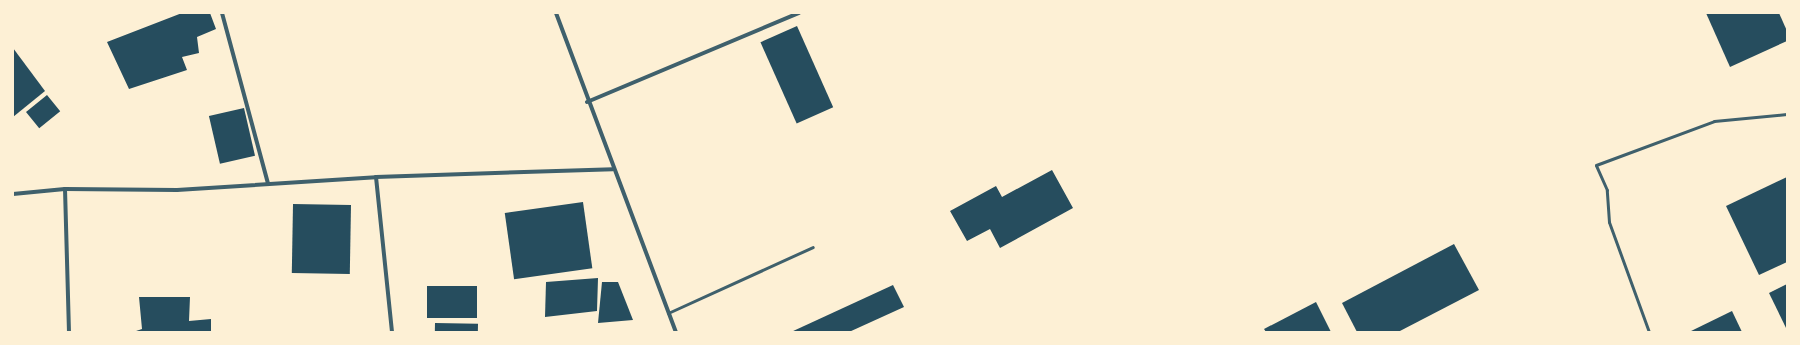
<!DOCTYPE html>
<html>
<head>
<meta charset="utf-8">
<style>
	body { margin:0 }
	#map { position:relative; width:1800px; height:345px; overflow:hidden; background:#fdf0d5; font-family:"Playfair Display",serif }
	div>[style] { position:absolute }
	[style*='--x'] { left:calc(var(--x)*1px); top:calc(var(--y)*1px); width:calc(var(--w)*1px); rotate:calc(var(--a)*1deg) }
	.building>* { inset:0; background:#264d5e; transform-origin:0 0 }
	.service>* { height:3px; margin:-1.5px; padding:0 1.5px; transform-origin:1.5px; border-radius:1.5px; background:#3f606c }
	.minor>* { height:4px; margin:-2px; padding:0 2px; transform-origin:2px; border-radius:2px; background:#3f606c }
	span { translate:-50% -50%; white-space:nowrap; text-align:center; line-height:1.15; -webkit-text-stroke:3px #fdf0d5; paint-order:stroke }
	.frame { position:absolute; inset:0; border:14px solid #fdf0d5; pointer-events:none }
</style>
</head>
<body>
<div id="map">
	<div class="building">
		<div style="clip-path:polygon(182px 13px,210px 13px,216px 29px,197px 37px,199px 53px,182px 57px,187px 70px,129px 89px,107px 42px)"></div>
		<div style="clip-path:polygon(1706px 13px,1779px 13px,1787px 31px,1787px 41px,1730px 67px)"></div>
		<div style="left:797px;top:26px;width:89px;height:40px;rotate:66deg"></div>
		<div style="clip-path:polygon(13px 48px,45px 91px,13px 117px)"></div>
		<div style="left:47px;top:95px;width:21px;height:27px;rotate:51deg"></div>
		<div style="left:244px;top:108px;width:49px;height:36px;rotate:77deg"></div>
		<div style="clip-path:polygon(1052px 170px,1073px 208px,1000px 248px,990px 229px,967px 241px,950px 211px,996px 186px,1002px 197px)"></div>
		<div style="clip-path:polygon(1787px 177px,1787px 262px,1759px 275px,1726px 206px)"></div>
		<div style="left:583px;top:202px;width:67px;height:79px;rotate:82deg"></div>
		<div style="left:351px;top:205px;width:69px;height:58px;rotate:91deg"></div>
		<div style="clip-path:polygon(1454px 244px,1479px 290px,1398px 332px,1357px 332px,1342px 303px)"></div>
		<div style="clip-path:polygon(598px 278px,597px 311px,545px 317px,546px 282px)"></div>
		<div style="clip-path:polygon(602px 282px,618px 282px,633px 320px,598px 323px)"></div>
		<div style="clip-path:polygon(1787px 284px,1787px 330px,1769px 293px)"></div>
		<div style="clip-path:polygon(893px 285px,904px 307px,849px 332px,791px 332px)"></div>
		<div style="left:477px;top:286px;width:32px;height:50px;rotate:90deg"></div>
		<div style="clip-path:polygon(139px 297px,190px 297px,189px 321px,211px 319px,211px 332px,133px 332px,142px 329px)"></div>
		<div style="clip-path:polygon(1316px 302px,1331px 332px,1266px 332px,1264px 329px)"></div>
		<div style="clip-path:polygon(1732px 311px,1742px 332px,1689px 332px)"></div>
		<div style="left:435px;top:323px;width:43px;height:9px;rotate:1deg"></div>
	</div>
	<div class="service">
		<div style="--x:668;--y:313;--w:159;--a:-24.5"></div>
		<div style="--x:1649;--y:332;--w:117;--a:-110"></div>
		<div style="--x:1609;--y:222;--w:32;--a:-94"></div>
		<div style="--x:1607;--y:190;--w:27;--a:-114"></div>
		<div style="--x:1596;--y:165;--w:126;--a:-20.4"></div>
		<div style="--x:1714;--y:121;--w:73;--a:-5.5"></div>
	</div>
	<div class="minor">
		<div style="--x:222;--y:13;--w:177;--a:74.9"></div>
		<div style="--x:556;--y:13;--w:341;--a:69.4"></div>
		<div style="--x:587;--y:102;--w:230;--a:-22.8"></div>
		<div style="--x:376;--y:177;--w:156;--a:84.1"></div>
		<div style="--x:65;--y:189;--w:143;--a:88.4"></div>
		<div style="--x:13;--y:194;--w:52;--a:-5.5"></div>
		<div style="--x:65;--y:189;--w:112;--a:0.5"></div>
		<div style="--x:177;--y:190;--w:199;--a:-3.7"></div>
		<div style="--x:376;--y:177;--w:237;--a:-1.9"></div>
	</div>
	<div class="frame"></div>
</div>
</body>
</html>
